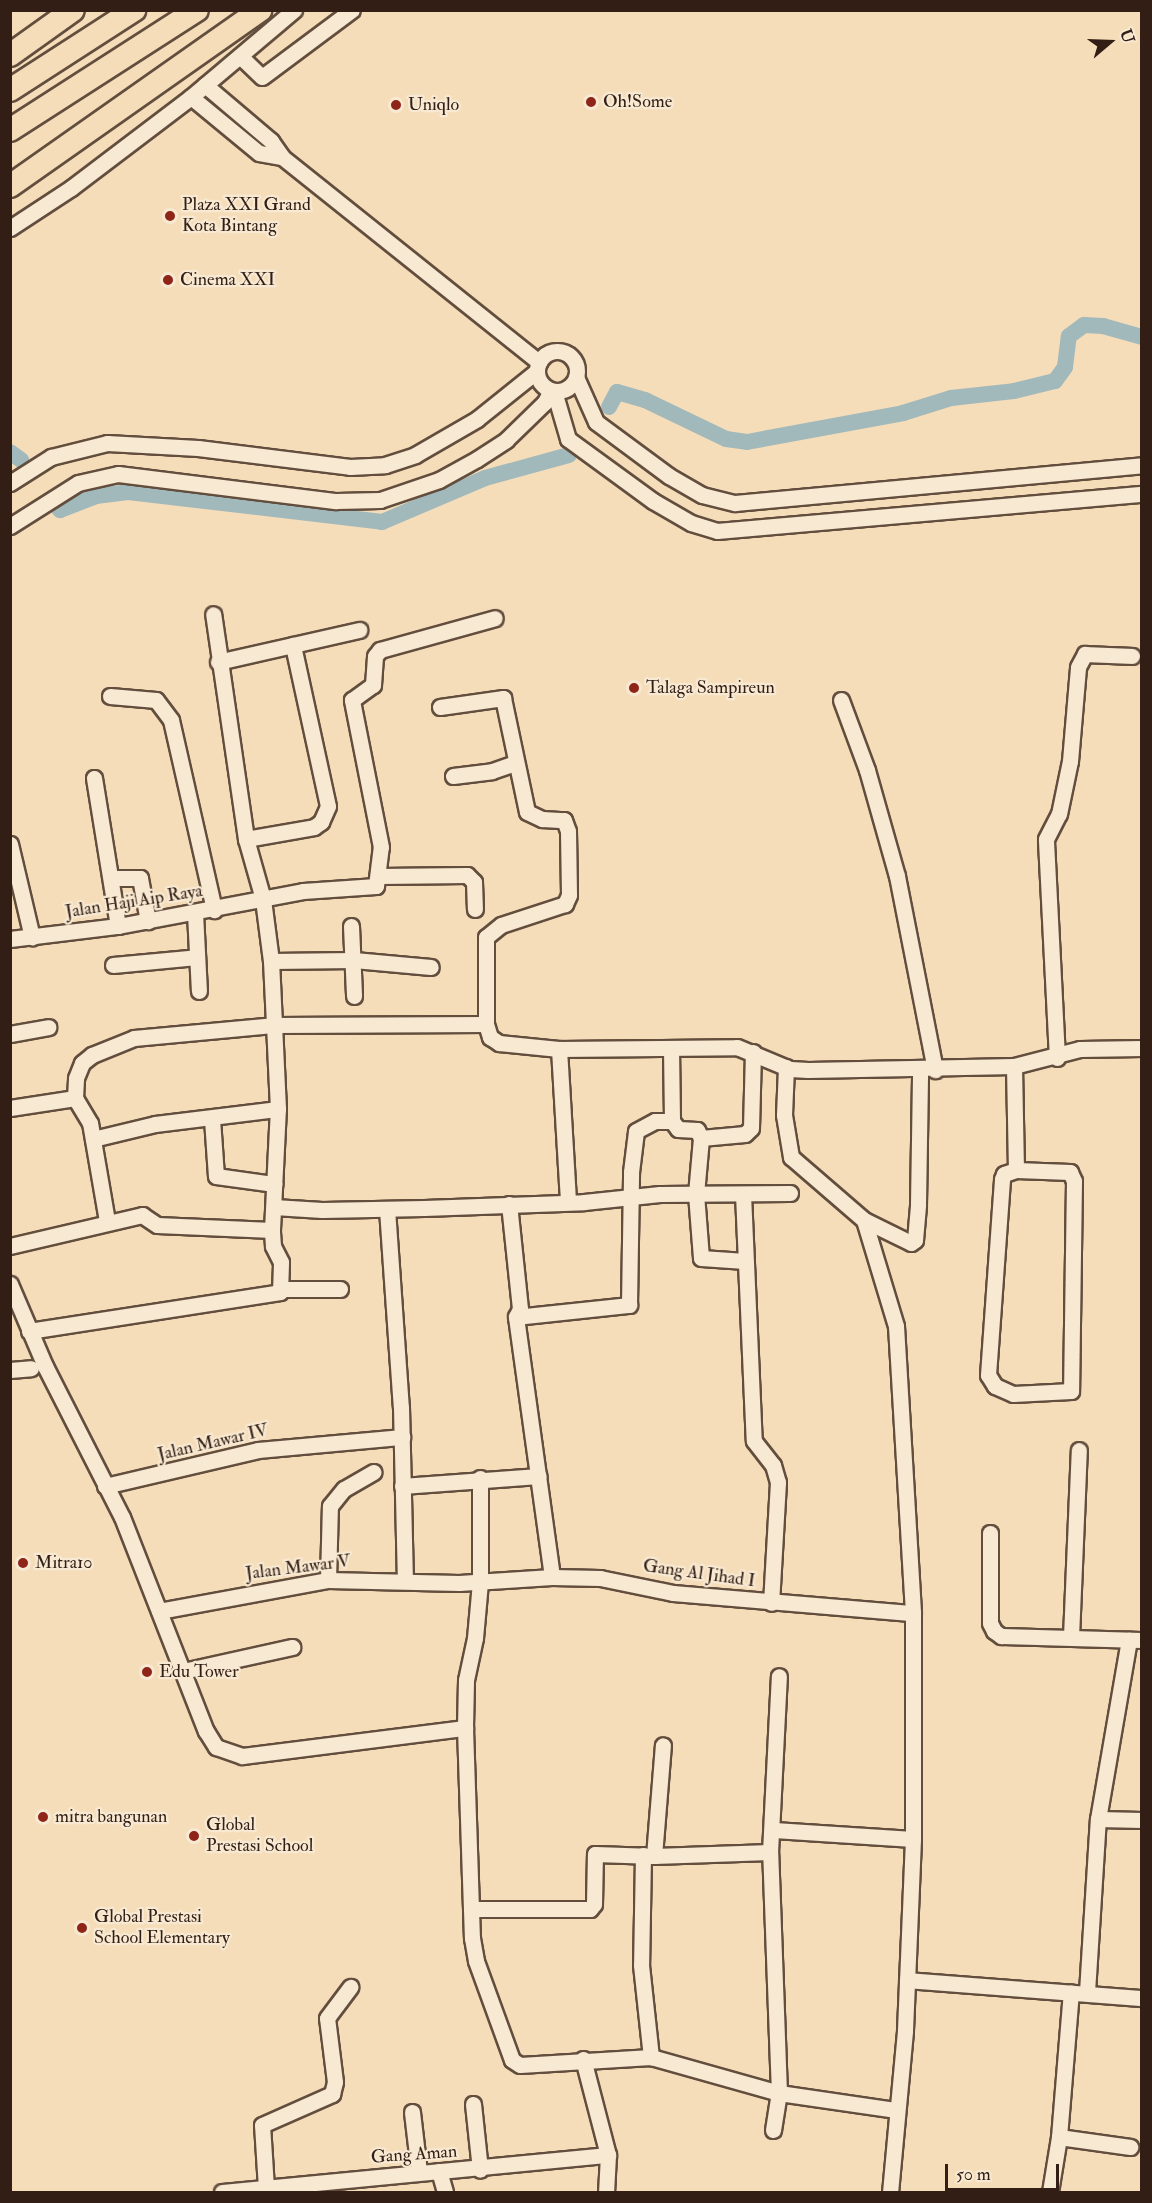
<!DOCTYPE html>
<html>
<head>
<meta charset="utf-8">
<style>
	body { margin:0 }
	#map { position:relative; width:1152px; height:2203px; overflow:hidden; background:#f5ddba; font-family:"IM FELL Double Pica",serif }
	div>[style] { position:absolute }
	[style*='--x'] { left:calc(var(--x)*1px); top:calc(var(--y)*1px); width:calc(var(--w)*1px); rotate:calc(var(--a)*1deg) }
	.canal>* { height:16px; margin:-8px; padding:0 8px; transform-origin:8px; border-radius:8px; background:#a2b9bb }
	.roads { filter:drop-shadow(2px 0 #634e3e) drop-shadow(-2px 0 #634e3e) drop-shadow(0 2px #634e3e) drop-shadow(0 -2px #634e3e) }
	.minor>* { height:15px; margin:-7.5px; padding:0 7.5px; transform-origin:7.5px; border-radius:7.5px; background:#f8e9d2 }
	.minor>.ring { margin:-7.5px; padding:0; box-sizing:content-box; background:none; border:15px solid #f8e9d2; border-radius:50% }
	.highway>* { height:22px; margin:-11px; padding:0 11px; transform-origin:11px; border-radius:11px; background:#f5ddba }
	.dots>* { width:16px; height:16px; translate:-50% -50%; box-sizing:border-box; border:3px solid #f8e9d2; border-radius:50% }
	span { translate:-50% -50%; white-space:nowrap; text-align:center; line-height:1.15; -webkit-text-stroke:4.5px #f8e9d2; paint-order:stroke }
	.poi-label { font-size:18px; color:#321e15 }
	.left { translate:0 -50%; text-align:left }
	.street-label { font-size:18px; color:#321e15 }
	.frame { position:absolute; inset:0; border:12px solid #321e15; pointer-events:none }
	.north { position:absolute; left:1080px; top:12px; width:60px; height:60px; -webkit-text-stroke:4px #f8e9d2; paint-order:stroke; rotate:71deg; font-size:16px; font-weight:700; line-height:24px; text-align:center; color:#321e15 }
	.north::after { content:''; display:block; margin:auto; width:21px; height:27px; background:#321e15; clip-path:polygon(50% 0,100% 100%,50% 72%,0 100%) }
	.scale { position:absolute; left:945px; top:2164px; width:114px; height:27px; box-sizing:border-box; border:3px solid #321e15; border-top:0; padding-left:8px; font-size:18px; line-height:21px; white-space:nowrap; color:#321e15; -webkit-text-stroke:4px #f8e9d2; paint-order:stroke }
</style>
</head>
<body>
<div id="map">
	<div class="canal">
		<div style="--x:609;--y:407;--w:17;--a:-62"></div>
		<div style="--x:617;--y:392;--w:29;--a:16"></div>
		<div style="--x:645;--y:400;--w:90;--a:25.7"></div>
		<div style="--x:726;--y:439;--w:21;--a:8"></div>
		<div style="--x:747;--y:442;--w:159;--a:-10.5"></div>
		<div style="--x:903;--y:413;--w:50;--a:-17.4"></div>
		<div style="--x:951;--y:398;--w:63;--a:-6.3"></div>
		<div style="--x:1014;--y:391;--w:42;--a:-13.7"></div>
		<div style="--x:1055;--y:381;--w:17;--a:-54"></div>
		<div style="--x:1065;--y:367;--w:31;--a:-83"></div>
		<div style="--x:1069;--y:336;--w:19;--a:-36"></div>
		<div style="--x:1084;--y:325;--w:19;--a:3"></div>
		<div style="--x:1103;--y:326;--w:41;--a:15.8"></div>
		<div style="--x:10;--y:452;--w:14;--a:36"></div>
		<div style="--x:55;--y:504;--w:8;--a:50"></div>
		<div style="--x:60;--y:510;--w:39;--a:-21"></div>
		<div style="--x:96;--y:496;--w:32;--a:-7"></div>
		<div style="--x:128;--y:492;--w:256;--a:6.7"></div>
		<div style="--x:382;--y:522;--w:112;--a:-23.1"></div>
		<div style="--x:485;--y:478;--w:87;--a:-15.3"></div>
	</div>
	<div class="roads">
		<div class="minor">
			<div style="--x:240;--y:56;--w:30;--a:44"></div>
			<div style="--x:262;--y:77;--w:112;--a:-36.7"></div>
			<div style="--x:205;--y:85;--w:87;--a:40.3"></div>
			<div style="--x:271;--y:141;--w:19;--a:55"></div>
			<div style="--x:282;--y:157;--w:329;--a:38.6"></div>
			<div style="--x:191;--y:97;--w:88;--a:39.5"></div>
			<div style="--x:259;--y:153;--w:23;--a:10"></div>
			<div style="--x:10;--y:228;--w:73;--a:-33.3"></div>
			<div style="--x:71;--y:188;--w:151;--a:-37.2"></div>
			<div style="--x:191;--y:97;--w:135;--a:-40.2"></div>
			<div class="ring" style="left:537px;top:351px;width:25px;height:25px"></div>
			<div style="--x:576;--y:377;--w:49;--a:66"></div>
			<div style="--x:596;--y:422;--w:91;--a:36.5"></div>
			<div style="--x:669;--y:476;--w:38;--a:30"></div>
			<div style="--x:702;--y:495;--w:34;--a:14"></div>
			<div style="--x:735;--y:503;--w:409;--a:-5.3"></div>
			<div style="--x:554;--y:391;--w:50;--a:73.7"></div>
			<div style="--x:568;--y:439;--w:105;--a:36.1"></div>
			<div style="--x:653;--y:501;--w:44;--a:30.1"></div>
			<div style="--x:691;--y:523;--w:27;--a:17"></div>
			<div style="--x:717;--y:531;--w:427;--a:-5"></div>
			<div style="--x:10;--y:483;--w:49;--a:-32.4"></div>
			<div style="--x:51;--y:457;--w:58;--a:-14"></div>
			<div style="--x:107;--y:443;--w:91;--a:3.1"></div>
			<div style="--x:198;--y:448;--w:153;--a:7.1"></div>
			<div style="--x:350;--y:467;--w:35;--a:-3"></div>
			<div style="--x:385;--y:465;--w:32;--a:-18"></div>
			<div style="--x:415;--y:455;--w:72;--a:-30.1"></div>
			<div style="--x:477;--y:419;--w:77;--a:-38.7"></div>
			<div style="--x:10;--y:526;--w:80;--a:-32.3"></div>
			<div style="--x:78;--y:483;--w:41;--a:-12.7"></div>
			<div style="--x:118;--y:474;--w:220;--a:7.1"></div>
			<div style="--x:336;--y:501;--w:44;--a:-1.3"></div>
			<div style="--x:380;--y:500;--w:62;--a:-18.7"></div>
			<div style="--x:439;--y:480;--w:43;--a:-28.9"></div>
			<div style="--x:477;--y:459;--w:35;--a:-33"></div>
			<div style="--x:506;--y:440;--w:54;--a:-44.3"></div>
			<div style="--x:545;--y:402;--w:13;--a:-63"></div>
			<div style="--x:218;--y:662;--w:145;--a:-12.8"></div>
			<div style="--x:110;--y:696;--w:46;--a:5"></div>
			<div style="--x:156;--y:700;--w:25;--a:53"></div>
			<div style="--x:171;--y:720;--w:195;--a:77.2"></div>
			<div style="--x:841;--y:700;--w:75;--a:69.6"></div>
			<div style="--x:867;--y:770;--w:110;--a:74.2"></div>
			<div style="--x:897;--y:876;--w:198;--a:78.9"></div>
			<div style="--x:440;--y:707;--w:64;--a:-8.1"></div>
			<div style="--x:503;--y:698;--w:116;--a:78.1"></div>
			<div style="--x:527;--y:812;--w:17;--a:25"></div>
			<div style="--x:542;--y:819;--w:22;--a:3"></div>
			<div style="--x:564;--y:820;--w:12;--a:70"></div>
			<div style="--x:568;--y:831;--w:64;--a:89.1"></div>
			<div style="--x:569;--y:895;--w:10;--a:114"></div>
			<div style="--x:565;--y:904;--w:67;--a:161.8"></div>
			<div style="--x:501;--y:925;--w:19;--a:141"></div>
			<div style="--x:486;--y:937;--w:87;--a:90"></div>
			<div style="--x:453;--y:776;--w:39;--a:-7"></div>
			<div style="--x:492;--y:771;--w:24;--a:-19"></div>
			<div style="--x:94;--y:778;--w:150;--a:80.8"></div>
			<div style="--x:246;--y:839;--w:69;--a:-10"></div>
			<div style="--x:314;--y:827;--w:9;--a:-36"></div>
			<div style="--x:321;--y:822;--w:17;--a:-66"></div>
			<div style="--x:328;--y:806;--w:165;--a:-102.3"></div>
			<div style="--x:10;--y:844;--w:96;--a:76.7"></div>
			<div style="--x:380;--y:876;--w:87;--a:-0.7"></div>
			<div style="--x:467;--y:875;--w:10;--a:45"></div>
			<div style="--x:474;--y:882;--w:27;--a:88"></div>
			<div style="--x:111;--y:878;--w:29;--a:0"></div>
			<div style="--x:140;--y:878;--w:44;--a:79.5"></div>
			<div style="--x:195;--y:913;--w:78;--a:87.1"></div>
			<div style="--x:351;--y:926;--w:70;--a:87.5"></div>
			<div style="--x:10;--y:939;--w:109;--a:-6.9"></div>
			<div style="--x:118;--y:926;--w:188;--a:-10.7"></div>
			<div style="--x:303;--y:891;--w:73;--a:-3.9"></div>
			<div style="--x:376;--y:886;--w:39;--a:-83"></div>
			<div style="--x:381;--y:847;--w:150;--a:-101.2"></div>
			<div style="--x:352;--y:700;--w:26;--a:-36"></div>
			<div style="--x:373;--y:685;--w:29;--a:-86"></div>
			<div style="--x:375;--y:656;--w:8;--a:-50"></div>
			<div style="--x:380;--y:650;--w:119;--a:-15.5"></div>
			<div style="--x:271;--y:961;--w:83;--a:-0.7"></div>
			<div style="--x:354;--y:960;--w:77;--a:5.2"></div>
			<div style="--x:113;--y:965;--w:84;--a:-5.4"></div>
			<div style="--x:10;--y:1034;--w:39;--a:-10"></div>
			<div style="--x:671;--y:1048;--w:73;--a:89.2"></div>
			<div style="--x:672;--y:1121;--w:10;--a:53"></div>
			<div style="--x:678;--y:1129;--w:19;--a:3"></div>
			<div style="--x:697;--y:1130;--w:9;--a:63"></div>
			<div style="--x:701;--y:1138;--w:44;--a:-5.2"></div>
			<div style="--x:745;--y:1134;--w:8;--a:-45"></div>
			<div style="--x:751;--y:1128;--w:76;--a:-88.5"></div>
			<div style="--x:559;--y:1049;--w:153;--a:86.6"></div>
			<div style="--x:1057;--y:1058;--w:219;--a:-92.9"></div>
			<div style="--x:1046;--y:839;--w:28;--a:-63"></div>
			<div style="--x:1059;--y:814;--w:54;--a:-78.3"></div>
			<div style="--x:1070;--y:761;--w:94;--a:-85.1"></div>
			<div style="--x:1078;--y:667;--w:15;--a:-62"></div>
			<div style="--x:1085;--y:654;--w:47;--a:2.4"></div>
			<div style="--x:1014;--y:1066;--w:104;--a:88.9"></div>
			<div style="--x:1016;--y:1170;--w:54;--a:2.1"></div>
			<div style="--x:1070;--y:1172;--w:10;--a:66"></div>
			<div style="--x:1074;--y:1181;--w:210;--a:90.8"></div>
			<div style="--x:1071;--y:1391;--w:58;--a:177"></div>
			<div style="--x:1013;--y:1394;--w:20;--a:-156"></div>
			<div style="--x:995;--y:1386;--w:13;--a:-122"></div>
			<div style="--x:988;--y:1375;--w:196;--a:-85.9"></div>
			<div style="--x:1002;--y:1179;--w:5;--a:-68"></div>
			<div style="--x:1004;--y:1174;--w:13;--a:-18"></div>
			<div style="--x:786;--y:1067;--w:48;--a:92.4"></div>
			<div style="--x:784;--y:1115;--w:43;--a:80.5"></div>
			<div style="--x:791;--y:1157;--w:96;--a:40.8"></div>
			<div style="--x:864;--y:1220;--w:52;--a:26.1"></div>
			<div style="--x:911;--y:1243;--w:5;--a:-37"></div>
			<div style="--x:915;--y:1240;--w:36;--a:-85"></div>
			<div style="--x:918;--y:1204;--w:134;--a:-89.1"></div>
			<div style="--x:10;--y:1108;--w:66;--a:-8.7"></div>
			<div style="--x:212;--y:1119;--w:57;--a:86"></div>
			<div style="--x:216;--y:1176;--w:59;--a:7.9"></div>
			<div style="--x:701;--y:1138;--w:56;--a:95.1"></div>
			<div style="--x:696;--y:1194;--w:64;--a:85.5"></div>
			<div style="--x:701;--y:1258;--w:44;--a:3.9"></div>
			<div style="--x:93;--y:1139;--w:64;--a:-13.6"></div>
			<div style="--x:155;--y:1124;--w:124;--a:-7"></div>
			<div style="--x:743;--y:1194;--w:247;--a:87.5"></div>
			<div style="--x:754;--y:1441;--w:31;--a:52"></div>
			<div style="--x:773;--y:1465;--w:18;--a:74"></div>
			<div style="--x:778;--y:1482;--w:121;--a:93.3"></div>
			<div style="--x:509;--y:1204;--w:106;--a:84"></div>
			<div style="--x:520;--y:1309;--w:9;--a:117"></div>
			<div style="--x:516;--y:1317;--w:262;--a:82.1"></div>
			<div style="--x:274;--y:1207;--w:48;--a:3.6"></div>
			<div style="--x:322;--y:1210;--w:102;--a:-1.1"></div>
			<div style="--x:424;--y:1208;--w:160;--a:-2.1"></div>
			<div style="--x:584;--y:1202;--w:76;--a:-6"></div>
			<div style="--x:660;--y:1194;--w:130;--a:-0.4"></div>
			<div style="--x:387;--y:1209;--w:198;--a:86"></div>
			<div style="--x:401;--y:1407;--w:174;--a:88.7"></div>
			<div style="--x:864;--y:1220;--w:111;--a:73.2"></div>
			<div style="--x:896;--y:1326;--w:288;--a:86.6"></div>
			<div style="--x:913;--y:1613;--w:226;--a:90"></div>
			<div style="--x:913;--y:1839;--w:192;--a:92.4"></div>
			<div style="--x:905;--y:2031;--w:162;--a:95.3"></div>
			<div style="--x:107;--y:1221;--w:99;--a:-99.8"></div>
			<div style="--x:90;--y:1123;--w:29;--a:-121"></div>
			<div style="--x:75;--y:1098;--w:20;--a:-87"></div>
			<div style="--x:76;--y:1078;--w:16;--a:-68"></div>
			<div style="--x:82;--y:1063;--w:13;--a:-39"></div>
			<div style="--x:92;--y:1055;--w:45;--a:-22"></div>
			<div style="--x:134;--y:1038;--w:142;--a:-5.3"></div>
			<div style="--x:275;--y:1025;--w:211;--a:-0.3"></div>
			<div style="--x:486;--y:1024;--w:14;--a:73"></div>
			<div style="--x:490;--y:1037;--w:11;--a:34"></div>
			<div style="--x:499;--y:1043;--w:60;--a:5.7"></div>
			<div style="--x:559;--y:1049;--w:178;--a:-0.6"></div>
			<div style="--x:737;--y:1047;--w:57;--a:22.5"></div>
			<div style="--x:790;--y:1069;--w:18;--a:3"></div>
			<div style="--x:808;--y:1070;--w:206;--a:-1.1"></div>
			<div style="--x:1014;--y:1066;--w:68;--a:-14.4"></div>
			<div style="--x:1080;--y:1049;--w:62;--a:-0.9"></div>
			<div style="--x:10;--y:1246;--w:136;--a:-13.2"></div>
			<div style="--x:142;--y:1215;--w:18;--a:34"></div>
			<div style="--x:157;--y:1225;--w:115;--a:2.5"></div>
			<div style="--x:10;--y:1284;--w:89;--a:66.9"></div>
			<div style="--x:45;--y:1366;--w:169;--a:63"></div>
			<div style="--x:122;--y:1517;--w:230;--a:68.6"></div>
			<div style="--x:206;--y:1731;--w:19;--a:58"></div>
			<div style="--x:216;--y:1747;--w:28;--a:19"></div>
			<div style="--x:242;--y:1756;--w:225;--a:-7.2"></div>
			<div style="--x:281;--y:1289;--w:59;--a:0"></div>
			<div style="--x:516;--y:1317;--w:114;--a:-6.1"></div>
			<div style="--x:629;--y:1305;--w:133;--a:-89.1"></div>
			<div style="--x:631;--y:1172;--w:41;--a:-83"></div>
			<div style="--x:636;--y:1131;--w:21;--a:-28"></div>
			<div style="--x:655;--y:1121;--w:17;--a:0"></div>
			<div style="--x:29;--y:1331;--w:254;--a:-8.8"></div>
			<div style="--x:280;--y:1292;--w:30;--a:-88"></div>
			<div style="--x:281;--y:1262;--w:18;--a:-117"></div>
			<div style="--x:273;--y:1246;--w:16;--a:-94"></div>
			<div style="--x:272;--y:1230;--w:121;--a:-87.2"></div>
			<div style="--x:278;--y:1109;--w:148;--a:-92.7"></div>
			<div style="--x:271;--y:961;--w:63;--a:-97.4"></div>
			<div style="--x:263;--y:899;--w:62;--a:-105.8"></div>
			<div style="--x:246;--y:839;--w:227;--a:-98.3"></div>
			<div style="--x:10;--y:1370;--w:21;--a:-5"></div>
			<div style="--x:480;--y:1478;--w:104;--a:90"></div>
			<div style="--x:480;--y:1582;--w:56;--a:95.1"></div>
			<div style="--x:475;--y:1638;--w:43;--a:102.1"></div>
			<div style="--x:466;--y:1680;--w:48;--a:91.2"></div>
			<div style="--x:465;--y:1728;--w:210;--a:88.1"></div>
			<div style="--x:472;--y:1938;--w:23;--a:80"></div>
			<div style="--x:476;--y:1961;--w:105;--a:70"></div>
			<div style="--x:512;--y:2060;--w:9;--a:32"></div>
			<div style="--x:520;--y:2065;--w:131;--a:-3.5"></div>
			<div style="--x:651;--y:2057;--w:133;--a:15.7"></div>
			<div style="--x:779;--y:2093;--w:117;--a:8.3"></div>
			<div style="--x:105;--y:1486;--w:157;--a:-13.2"></div>
			<div style="--x:258;--y:1450;--w:145;--a:-5.2"></div>
			<div style="--x:402;--y:1486;--w:137;--a:-4.2"></div>
			<div style="--x:990;--y:1533;--w:90;--a:90"></div>
			<div style="--x:990;--y:1623;--w:9;--a:63"></div>
			<div style="--x:994;--y:1631;--w:9;--a:36"></div>
			<div style="--x:1001;--y:1636;--w:141;--a:1.6"></div>
			<div style="--x:328;--y:1580;--w:74;--a:-88.5"></div>
			<div style="--x:330;--y:1506;--w:22;--a:-51"></div>
			<div style="--x:344;--y:1489;--w:34;--a:-30"></div>
			<div style="--x:159;--y:1611;--w:172;--a:-10.4"></div>
			<div style="--x:328;--y:1580;--w:131;--a:1.3"></div>
			<div style="--x:459;--y:1583;--w:93;--a:-3.7"></div>
			<div style="--x:552;--y:1577;--w:48;--a:1.2"></div>
			<div style="--x:600;--y:1578;--w:75;--a:11.6"></div>
			<div style="--x:673;--y:1593;--w:241;--a:4.8"></div>
			<div style="--x:1071;--y:1637;--w:187;--a:-87.6"></div>
			<div style="--x:183;--y:1671;--w:112;--a:-12.4"></div>
			<div style="--x:1098;--y:1819;--w:44;--a:1.3"></div>
			<div style="--x:774;--y:1830;--w:139;--a:3.7"></div>
			<div style="--x:643;--y:1855;--w:110;--a:91"></div>
			<div style="--x:641;--y:1965;--w:93;--a:83.8"></div>
			<div style="--x:654;--y:1856;--w:111;--a:-85.4"></div>
			<div style="--x:471;--y:1909;--w:119;--a:0"></div>
			<div style="--x:590;--y:1909;--w:6;--a:-51"></div>
			<div style="--x:594;--y:1904;--w:50;--a:-88.9"></div>
			<div style="--x:595;--y:1854;--w:59;--a:1.9"></div>
			<div style="--x:654;--y:1856;--w:116;--a:-2"></div>
			<div style="--x:907;--y:1980;--w:236;--a:4.4"></div>
			<div style="--x:1087;--y:1992;--w:173;--a:-86.4"></div>
			<div style="--x:1098;--y:1819;--w:182;--a:-80.2"></div>
			<div style="--x:583;--y:2059;--w:99;--a:75.4"></div>
			<div style="--x:608;--y:2155;--w:37;--a:93"></div>
			<div style="--x:473;--y:2104;--w:66;--a:83.9"></div>
			<div style="--x:412;--y:2112;--w:60;--a:83.3"></div>
			<div style="--x:773;--y:2130;--w:37;--a:-81"></div>
			<div style="--x:779;--y:2093;--w:241;--a:-92.1"></div>
			<div style="--x:770;--y:1852;--w:176;--a:-87.1"></div>
			<div style="--x:1059;--y:2137;--w:72;--a:8"></div>
			<div style="--x:439;--y:2171;--w:22;--a:74"></div>
			<div style="--x:266;--y:2188;--w:63;--a:-93.6"></div>
			<div style="--x:262;--y:2125;--w:77;--a:-23.9"></div>
			<div style="--x:332;--y:2094;--w:12;--a:-76"></div>
			<div style="--x:335;--y:2082;--w:64;--a:-97.1"></div>
			<div style="--x:327;--y:2018;--w:39;--a:-53"></div>
			<div style="--x:222;--y:2192;--w:388;--a:-5.5"></div>
			<div style="--x:1050;--y:2192;--w:56;--a:-80.7"></div>
			<div style="--x:1059;--y:2137;--w:145;--a:-85.3"></div>
		</div>
		<div class="highway">
			<div style="--x:10;--y:55;--w:77;--a:-35.5"></div>
			<div style="--x:10;--y:90;--w:148;--a:-32.8"></div>
			<div style="--x:10;--y:130;--w:222;--a:-32.7"></div>
			<div style="--x:10;--y:186;--w:306;--a:-35.1"></div>
		</div>
	</div>
	<div class="dots">
		<div style="left:591px;top:102px;background:#8f2418"></div>
		<div style="left:396px;top:105px;background:#8f2418"></div>
		<div style="left:170px;top:216px;background:#8f2418"></div>
		<div style="left:168px;top:280px;background:#8f2418"></div>
		<div style="left:634px;top:688px;background:#8f2418"></div>
		<div style="left:23px;top:1563px;background:#8f2418"></div>
		<div style="left:147px;top:1672px;background:#8f2418"></div>
		<div style="left:43px;top:1817px;background:#8f2418"></div>
		<div style="left:194px;top:1836px;background:#8f2418"></div>
		<div style="left:82px;top:1928px;background:#8f2418"></div>
	</div>
	<div class="poi-label">
		<span class="left" style="left:603px;top:102px">Oh!Some</span>
		<span class="left" style="left:408px;top:105px">Uniqlo</span>
		<span class="left" style="left:182px;top:216px">Plaza XXI Grand<br>Kota Bintang</span>
		<span class="left" style="left:180px;top:280px">Cinema XXI</span>
		<span class="left" style="left:646px;top:688px">Talaga Sampireun</span>
		<span class="left" style="left:35px;top:1563px">Mitra10</span>
		<span class="left" style="left:159px;top:1672px">Edu Tower</span>
		<span class="left" style="left:55px;top:1817px">mitra bangunan</span>
		<span class="left" style="left:206px;top:1836px">Global<br>Prestasi School</span>
		<span class="left" style="left:94px;top:1928px">Global Prestasi<br>School Elementary</span>
	</div>
	<div class="street-label">
		<span style="left:134px;top:902px;rotate:-9deg">Jalan Haji Aip Raya</span>
		<span style="left:213px;top:1443px;rotate:-13deg">Jalan Mawar IV</span>
		<span style="left:298px;top:1568px;rotate:-7deg">Jalan Mawar V</span>
		<span style="left:699px;top:1574px;rotate:8deg">Gang Al Jihad I</span>
		<span style="left:414px;top:2155px;rotate:-4deg">Gang Aman</span>
	</div>
	<div class="frame"></div>
	<div class="north">U</div>
	<div class="scale">50 m</div>
</div>
</body>
</html>
